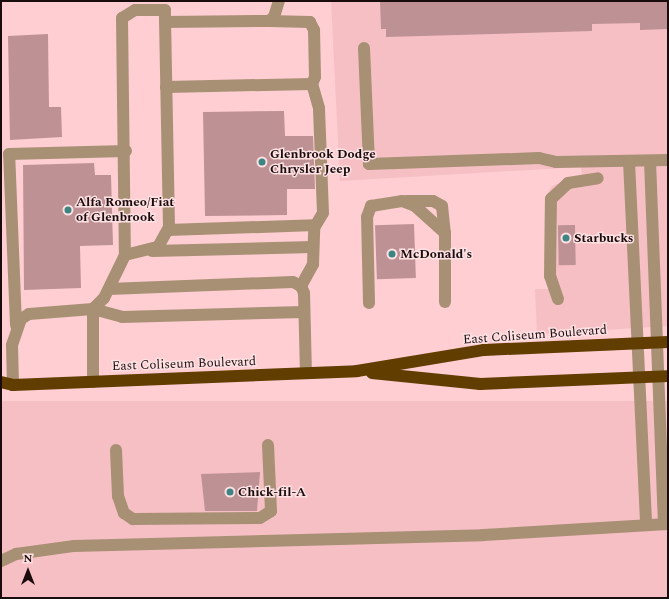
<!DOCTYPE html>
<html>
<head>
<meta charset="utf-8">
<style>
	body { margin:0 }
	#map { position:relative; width:669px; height:599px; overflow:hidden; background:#feced2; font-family:Spectral,serif }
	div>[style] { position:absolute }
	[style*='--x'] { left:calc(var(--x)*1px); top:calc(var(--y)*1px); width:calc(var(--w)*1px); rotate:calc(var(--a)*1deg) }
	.built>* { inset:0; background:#f6bfc4; transform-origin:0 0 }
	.building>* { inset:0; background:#be9195; transform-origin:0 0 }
	.minor>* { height:12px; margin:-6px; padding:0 6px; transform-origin:6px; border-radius:6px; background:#a89074 }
	.highway>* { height:12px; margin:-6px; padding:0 6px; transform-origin:6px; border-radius:6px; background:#613d00 }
	.dots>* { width:11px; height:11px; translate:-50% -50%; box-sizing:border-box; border:2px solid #fee1e3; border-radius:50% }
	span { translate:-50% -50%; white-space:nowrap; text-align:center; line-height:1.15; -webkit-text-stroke:3px #fee1e3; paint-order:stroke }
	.poi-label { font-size:13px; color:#1a0b0d; font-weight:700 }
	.left { translate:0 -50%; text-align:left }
	.street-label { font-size:13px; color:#1a0b0d }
	.frame { position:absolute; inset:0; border:2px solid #1a0b0d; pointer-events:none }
	.north { position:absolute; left:8px; top:551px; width:40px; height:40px; -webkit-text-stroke:3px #fee1e3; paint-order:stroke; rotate:0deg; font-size:11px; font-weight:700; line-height:16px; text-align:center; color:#1a0b0d }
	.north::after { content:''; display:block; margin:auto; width:14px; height:18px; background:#1a0b0d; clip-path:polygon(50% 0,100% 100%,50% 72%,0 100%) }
</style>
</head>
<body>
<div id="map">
	<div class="built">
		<div style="clip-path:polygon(331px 1px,668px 1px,668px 326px,537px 334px,535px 289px,549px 289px,545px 274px,545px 197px,552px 186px,582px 175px,581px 167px,340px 181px)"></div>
		<div style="left:668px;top:401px;width:197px;height:667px;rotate:90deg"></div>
	</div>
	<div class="building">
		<div style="clip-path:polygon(380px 1px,668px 1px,668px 29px,640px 30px,640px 23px,592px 24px,592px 31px,386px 37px,386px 29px,381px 29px)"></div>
		<div style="clip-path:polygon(48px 34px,49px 107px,61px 107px,62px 137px,10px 140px,8px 36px)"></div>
		<div style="clip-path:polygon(284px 111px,285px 136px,313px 136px,315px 189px,287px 189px,287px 215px,205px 216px,203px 112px)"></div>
		<div style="clip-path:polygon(94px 163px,95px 175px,111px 175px,113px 245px,80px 246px,81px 288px,24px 290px,23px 165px)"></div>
		<div style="left:414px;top:224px;width:54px;height:39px;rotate:88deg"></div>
		<div style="left:575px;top:225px;width:40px;height:17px;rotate:89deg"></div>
		<div style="clip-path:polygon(260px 472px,257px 511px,205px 511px,201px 474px)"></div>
	</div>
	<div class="minor">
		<div style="--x:165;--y:22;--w:104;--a:-0.6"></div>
		<div style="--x:269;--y:21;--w:6;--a:-39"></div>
		<div style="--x:274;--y:17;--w:17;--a:-73"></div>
		<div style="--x:364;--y:48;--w:116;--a:87.5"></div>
		<div style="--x:369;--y:164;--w:170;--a:-2"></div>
		<div style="--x:539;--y:158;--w:17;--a:13"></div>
		<div style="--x:556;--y:162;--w:112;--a:-1"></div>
		<div style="--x:166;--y:87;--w:146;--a:-1.2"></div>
		<div style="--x:312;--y:84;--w:8;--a:-67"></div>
		<div style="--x:315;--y:77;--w:47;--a:-91.2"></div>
		<div style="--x:314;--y:30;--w:9;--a:-117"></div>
		<div style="--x:310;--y:22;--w:41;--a:-178.6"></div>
		<div style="--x:629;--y:161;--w:364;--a:87.3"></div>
		<div style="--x:650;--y:161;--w:363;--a:87.8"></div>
		<div style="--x:406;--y:201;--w:27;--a:0"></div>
		<div style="--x:433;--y:201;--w:10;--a:29"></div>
		<div style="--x:442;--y:206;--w:27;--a:84"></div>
		<div style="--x:168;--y:230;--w:147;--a:-1.9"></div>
		<div style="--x:152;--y:251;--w:161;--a:-1.4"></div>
		<div style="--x:125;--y:255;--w:34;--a:-14"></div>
		<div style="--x:158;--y:247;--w:23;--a:-61"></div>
		<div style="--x:169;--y:227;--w:217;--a:-91.1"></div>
		<div style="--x:165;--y:10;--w:30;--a:180"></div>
		<div style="--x:135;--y:10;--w:15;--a:148"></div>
		<div style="--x:122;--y:18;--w:237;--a:89.3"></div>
		<div style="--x:125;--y:255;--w:48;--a:116"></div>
		<div style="--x:104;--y:298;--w:16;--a:135"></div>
		<div style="--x:93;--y:309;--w:30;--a:15"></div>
		<div style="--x:122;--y:317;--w:182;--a:-1.6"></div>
		<div style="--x:301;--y:286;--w:25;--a:-61"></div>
		<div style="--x:313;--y:264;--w:36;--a:-88"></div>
		<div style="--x:314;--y:228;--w:17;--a:-59"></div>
		<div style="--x:323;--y:213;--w:105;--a:-92.2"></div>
		<div style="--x:319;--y:108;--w:25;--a:-106"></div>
		<div style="--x:109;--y:289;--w:184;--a:-2.2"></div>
		<div style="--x:293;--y:282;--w:9;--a:27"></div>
		<div style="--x:301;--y:286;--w:8;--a:67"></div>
		<div style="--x:304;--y:293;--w:80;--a:88.6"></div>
		<div style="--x:558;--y:299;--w:24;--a:-109"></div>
		<div style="--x:550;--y:276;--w:77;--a:-89.3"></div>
		<div style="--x:551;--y:199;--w:23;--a:-43"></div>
		<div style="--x:568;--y:183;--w:30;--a:-9"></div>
		<div style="--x:369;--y:303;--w:86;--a:-91.3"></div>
		<div style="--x:367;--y:217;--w:12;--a:-70"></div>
		<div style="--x:371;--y:206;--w:31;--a:-9"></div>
		<div style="--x:402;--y:201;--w:14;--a:21"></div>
		<div style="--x:415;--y:206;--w:40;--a:42"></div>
		<div style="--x:445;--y:233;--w:69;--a:90"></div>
		<div style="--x:16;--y:325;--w:171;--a:-92.3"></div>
		<div style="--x:9;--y:154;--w:117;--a:-1.5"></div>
		<div style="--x:13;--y:385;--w:40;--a:-91.4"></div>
		<div style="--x:12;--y:345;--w:28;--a:-71"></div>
		<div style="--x:21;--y:319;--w:9;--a:-32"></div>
		<div style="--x:29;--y:314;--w:64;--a:-4.5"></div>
		<div style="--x:93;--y:309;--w:73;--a:90"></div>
		<div style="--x:116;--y:450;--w:46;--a:87.5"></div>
		<div style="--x:118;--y:496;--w:18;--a:71"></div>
		<div style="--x:124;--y:513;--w:11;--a:34"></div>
		<div style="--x:133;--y:519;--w:127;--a:-0.5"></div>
		<div style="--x:260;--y:518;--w:13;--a:-32"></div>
		<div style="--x:271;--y:511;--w:66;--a:-92.6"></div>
		<div style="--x:1;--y:561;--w:17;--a:-25"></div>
		<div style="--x:16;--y:554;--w:59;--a:-7.9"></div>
		<div style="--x:74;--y:546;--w:409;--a:-1.5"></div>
		<div style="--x:483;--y:535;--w:185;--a:-3.4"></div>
	</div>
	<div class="highway">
		<div style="--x:372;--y:373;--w:109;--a:5.8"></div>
		<div style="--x:480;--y:384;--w:188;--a:-2.4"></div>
		<div style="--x:1;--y:382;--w:12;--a:14"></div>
		<div style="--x:13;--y:385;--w:344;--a:-2.3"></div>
		<div style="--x:357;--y:371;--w:129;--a:-9.4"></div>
		<div style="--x:484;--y:350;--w:184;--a:-2.5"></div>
	</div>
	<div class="dots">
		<div style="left:262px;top:162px;background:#3d8582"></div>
		<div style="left:68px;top:210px;background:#3d8582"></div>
		<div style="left:566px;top:238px;background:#3d8582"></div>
		<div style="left:392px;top:254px;background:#3d8582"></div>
		<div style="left:230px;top:492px;background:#3d8582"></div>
	</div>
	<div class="poi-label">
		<span class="left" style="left:270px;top:162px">Glenbrook Dodge<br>Chrysler Jeep</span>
		<span class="left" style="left:76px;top:210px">Alfa Romeo/Fiat<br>of Glenbrook</span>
		<span class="left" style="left:574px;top:238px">Starbucks</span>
		<span class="left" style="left:400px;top:254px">McDonald's</span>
		<span class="left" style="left:238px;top:492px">Chick-fil-A</span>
	</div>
	<div class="street-label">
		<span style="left:535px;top:335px;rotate:-4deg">East Coliseum Boulevard</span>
		<span style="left:184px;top:364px;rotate:-2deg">East Coliseum Boulevard</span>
	</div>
	<div class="frame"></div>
	<div class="north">N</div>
</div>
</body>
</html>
